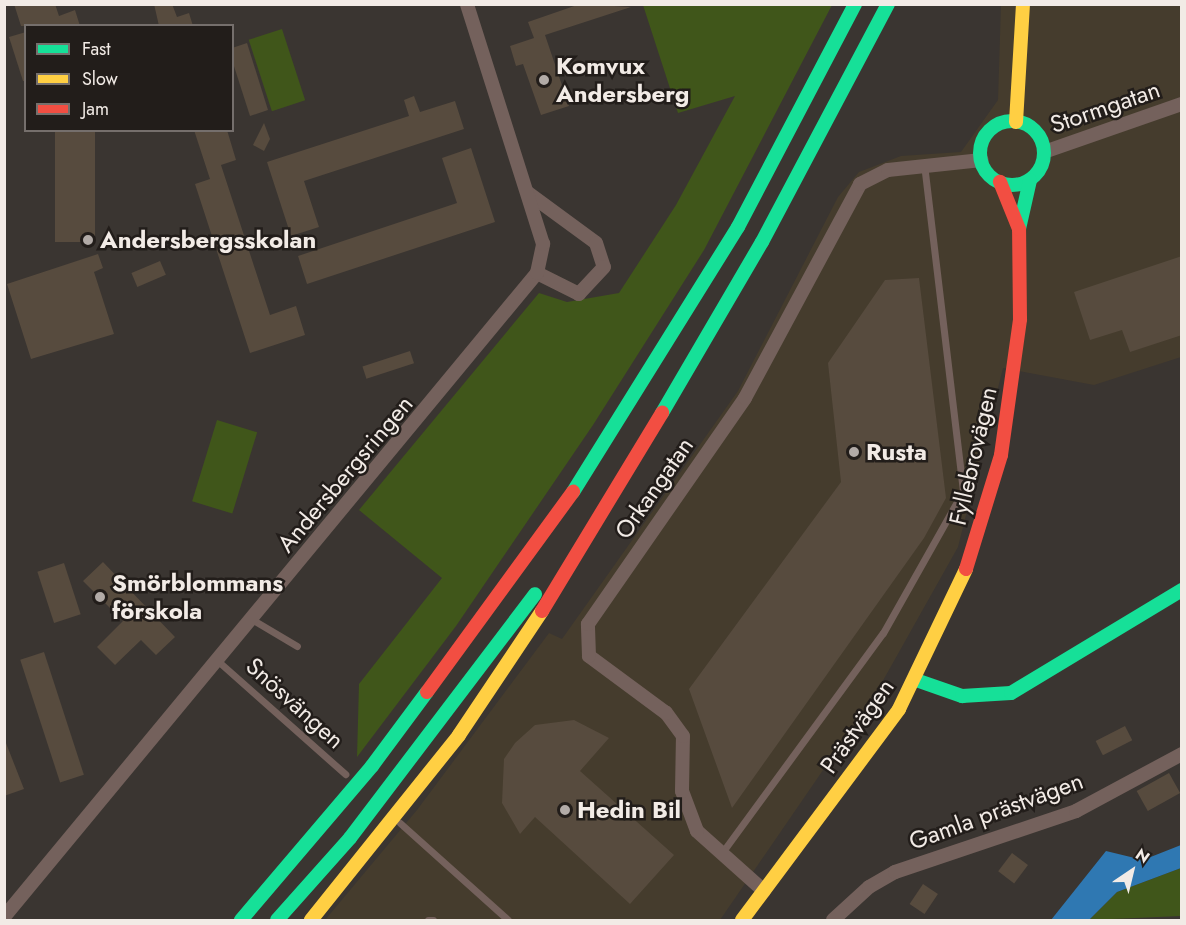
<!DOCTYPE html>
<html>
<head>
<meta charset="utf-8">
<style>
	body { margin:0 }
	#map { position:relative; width:1186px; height:925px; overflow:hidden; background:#3a3531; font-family:Jost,sans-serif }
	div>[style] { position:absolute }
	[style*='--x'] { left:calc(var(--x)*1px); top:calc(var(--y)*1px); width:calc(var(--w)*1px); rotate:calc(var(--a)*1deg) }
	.commercial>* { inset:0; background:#453c2d }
	.green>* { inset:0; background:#40561a; transform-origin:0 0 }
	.water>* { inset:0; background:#2f78b2 }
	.building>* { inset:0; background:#574b3e; transform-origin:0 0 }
	.lane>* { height:7px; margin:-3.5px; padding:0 3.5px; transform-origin:3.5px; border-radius:3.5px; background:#74615c }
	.street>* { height:14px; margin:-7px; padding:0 7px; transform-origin:7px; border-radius:7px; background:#74615c }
	.fast>* { height:14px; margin:-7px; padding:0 7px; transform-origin:7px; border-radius:7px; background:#16e098 }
	.fast>.ring { margin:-7px; padding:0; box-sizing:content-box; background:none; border:14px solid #16e098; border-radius:50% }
	.slow>* { height:14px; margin:-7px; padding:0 7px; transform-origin:7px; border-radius:7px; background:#ffcf43 }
	.jam>* { height:14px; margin:-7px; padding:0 7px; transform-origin:7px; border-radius:7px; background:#f24e42 }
	.dots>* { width:16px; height:16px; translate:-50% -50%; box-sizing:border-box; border:3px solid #221d1a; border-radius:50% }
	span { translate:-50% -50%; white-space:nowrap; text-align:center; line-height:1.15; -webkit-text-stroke:5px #221d1a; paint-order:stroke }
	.poi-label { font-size:24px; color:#f2ebe6; font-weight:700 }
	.left { translate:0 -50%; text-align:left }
	.street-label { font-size:24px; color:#f2ebe6 }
	.frame { position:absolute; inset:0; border:6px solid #f2ebe6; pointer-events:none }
	.legend { position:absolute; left:24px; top:24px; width:210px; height:108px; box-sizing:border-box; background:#221d1a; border:2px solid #756f6c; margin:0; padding:8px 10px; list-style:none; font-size:18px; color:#f2ebe6 }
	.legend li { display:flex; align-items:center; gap:12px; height:30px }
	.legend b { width:30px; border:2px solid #756f6c }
	.north { position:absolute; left:1102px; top:841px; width:60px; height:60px; -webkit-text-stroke:4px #221d1a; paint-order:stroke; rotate:35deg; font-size:16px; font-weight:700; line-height:24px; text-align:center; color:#f2ebe6 }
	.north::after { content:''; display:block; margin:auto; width:21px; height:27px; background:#f2ebe6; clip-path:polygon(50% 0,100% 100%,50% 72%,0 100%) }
</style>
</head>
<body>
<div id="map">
	<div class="commercial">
		<div style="clip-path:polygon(1001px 5px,1181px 5px,1181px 357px,1094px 385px,1003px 368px,958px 547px,876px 693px,720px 920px,325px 920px,417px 810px,549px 633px,562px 639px,738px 391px,838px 197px,859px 172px,901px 156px,961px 152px,998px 100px)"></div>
	</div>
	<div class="green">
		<div style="clip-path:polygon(643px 5px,832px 5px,704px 250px,593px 425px,456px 626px,357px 757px,359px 684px,442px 578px,359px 510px,539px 293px,567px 302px,619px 293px,676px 205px,735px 96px,678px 113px)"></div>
		<div style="left:282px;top:29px;width:75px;height:35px;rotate:72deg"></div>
		<div style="left:217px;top:420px;width:42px;height:85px;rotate:17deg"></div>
		<div style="clip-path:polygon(1181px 868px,1181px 916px,1089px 920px,1117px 892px)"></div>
	</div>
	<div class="water">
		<div style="clip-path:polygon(1181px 845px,1181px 868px,1117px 892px,1089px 920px,1051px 920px,1106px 851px,1143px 860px)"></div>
	</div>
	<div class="building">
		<div style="clip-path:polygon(14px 4px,55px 4px,59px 16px,75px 10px,80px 26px,21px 26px)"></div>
		<div style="clip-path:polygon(154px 4px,172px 4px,177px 17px,189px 13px,193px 26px,159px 26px)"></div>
		<div style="clip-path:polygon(580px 4px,631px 7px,545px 35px,569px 106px,541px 115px,523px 64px,516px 66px,510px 46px,534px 38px,528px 22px)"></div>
		<div style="clip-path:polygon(26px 32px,26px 81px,23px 81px,9px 37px)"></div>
		<div style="clip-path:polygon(247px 43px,268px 110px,250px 116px,232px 60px,232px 48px)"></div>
		<div style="clip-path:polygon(414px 96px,420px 112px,455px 101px,464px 129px,304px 181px,319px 227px,291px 236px,267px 162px,409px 116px,404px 100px)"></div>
		<div style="clip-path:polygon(264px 123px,270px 139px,264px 151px,253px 145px)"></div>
		<div style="left:55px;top:130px;width:40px;height:112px"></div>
		<div style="clip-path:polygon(194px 130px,227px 130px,236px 160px,221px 165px,270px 315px,296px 306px,305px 335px,250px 353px,195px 184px,210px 179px)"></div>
		<div style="clip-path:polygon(471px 148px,495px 222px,307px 284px,298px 256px,457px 203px,442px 158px)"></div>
		<div style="clip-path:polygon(98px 254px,103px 268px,94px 272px,114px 334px,31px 359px,7px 284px)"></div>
		<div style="clip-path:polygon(1182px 256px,1182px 335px,1130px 352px,1122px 330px,1090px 340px,1074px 292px)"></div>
		<div style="left:160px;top:261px;width:15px;height:31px;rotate:67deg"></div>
		<div style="clip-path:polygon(919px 278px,946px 498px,924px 538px,732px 808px,689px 689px,841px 482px,828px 363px,885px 280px)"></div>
		<div style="left:410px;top:351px;width:13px;height:50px;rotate:72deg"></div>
		<div style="clip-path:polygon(103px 562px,175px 637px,156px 655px,141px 640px,115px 665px,97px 647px,123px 621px,83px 581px)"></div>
		<div style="left:64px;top:563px;width:54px;height:28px;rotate:72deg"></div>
		<div style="left:44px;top:652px;width:129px;height:25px;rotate:72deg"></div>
		<div style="clip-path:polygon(574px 720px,609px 738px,580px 771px,674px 855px,630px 904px,535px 817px,520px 834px,502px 803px,504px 759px,515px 743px,535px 725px)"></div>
		<div style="left:1125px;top:726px;width:16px;height:33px;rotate:63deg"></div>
		<div style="clip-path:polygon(4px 738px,24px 789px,4px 796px)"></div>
		<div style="left:1169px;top:773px;width:23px;height:37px;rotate:61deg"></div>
		<div style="left:1012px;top:853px;width:20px;height:23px;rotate:37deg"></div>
		<div style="left:923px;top:884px;width:18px;height:24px;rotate:34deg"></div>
	</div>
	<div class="lane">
		<div style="--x:253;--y:620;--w:51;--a:30.6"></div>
		<div style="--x:219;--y:662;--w:169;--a:41.6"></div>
		<div style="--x:400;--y:823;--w:145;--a:41.9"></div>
		<div style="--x:721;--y:854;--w:274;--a:-53.8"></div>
		<div style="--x:883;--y:633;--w:163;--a:-60.6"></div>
		<div style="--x:963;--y:491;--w:327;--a:-96.8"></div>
		<div style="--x:428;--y:920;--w:5;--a:0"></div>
	</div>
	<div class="street">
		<div style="--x:1044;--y:152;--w:146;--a:-19.2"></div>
		<div style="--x:528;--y:193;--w:84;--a:36.3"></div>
		<div style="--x:596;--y:243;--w:25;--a:72"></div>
		<div style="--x:604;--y:267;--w:37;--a:133"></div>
		<div style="--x:579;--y:294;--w:47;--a:-153.4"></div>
		<div style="--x:764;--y:891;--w:90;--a:-138.2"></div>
		<div style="--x:697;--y:831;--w:43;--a:-110.6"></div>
		<div style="--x:682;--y:791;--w:55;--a:-89"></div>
		<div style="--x:683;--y:736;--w:29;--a:-126"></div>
		<div style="--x:666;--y:713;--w:96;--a:-143.5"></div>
		<div style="--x:589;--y:656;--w:32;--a:-92"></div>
		<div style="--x:588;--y:624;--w:275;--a:-55.2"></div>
		<div style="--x:745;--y:398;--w:243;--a:-61.7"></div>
		<div style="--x:860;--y:184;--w:31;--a:-27"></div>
		<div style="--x:888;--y:170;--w:94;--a:-6.1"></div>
		<div style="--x:4;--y:917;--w:836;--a:-50.39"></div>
		<div style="--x:537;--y:273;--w:30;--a:-78"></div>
		<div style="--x:543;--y:244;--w:252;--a:-107.6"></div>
		<div style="--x:833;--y:920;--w:49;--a:-42.5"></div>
		<div style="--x:869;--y:887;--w:30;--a:-30"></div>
		<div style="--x:895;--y:872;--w:191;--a:-18.6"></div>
		<div style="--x:1076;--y:811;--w:120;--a:-28.3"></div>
	</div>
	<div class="fast">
		<div class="ring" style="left:980px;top:121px;width:50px;height:50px"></div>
		<div style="--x:1019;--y:229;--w:50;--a:-77.3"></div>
		<div style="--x:662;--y:413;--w:198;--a:-59.7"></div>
		<div style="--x:762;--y:242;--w:269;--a:-62.1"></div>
		<div style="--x:573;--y:492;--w:312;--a:-58.1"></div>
		<div style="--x:738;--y:227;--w:252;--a:-62.3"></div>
		<div style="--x:916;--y:680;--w:49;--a:19.2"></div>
		<div style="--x:962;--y:696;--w:49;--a:-3.5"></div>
		<div style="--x:1011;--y:693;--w:200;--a:-31.1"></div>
		<div style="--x:241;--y:920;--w:202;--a:-49.6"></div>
		<div style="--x:372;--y:766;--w:92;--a:-53.4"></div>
		<div style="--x:277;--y:920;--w:110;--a:-48.3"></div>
		<div style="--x:350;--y:838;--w:306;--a:-52.8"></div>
	</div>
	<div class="slow">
		<div style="--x:1016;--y:122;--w:118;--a:-86.6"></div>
		<div style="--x:311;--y:920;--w:237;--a:-51.3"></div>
		<div style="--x:459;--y:735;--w:149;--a:-56.2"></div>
		<div style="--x:742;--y:920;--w:263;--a:-53.3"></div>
		<div style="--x:899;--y:709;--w:155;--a:-64.4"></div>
	</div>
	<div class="jam">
		<div style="--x:966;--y:569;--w:119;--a:-72.9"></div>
		<div style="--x:1001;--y:455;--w:137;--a:-82"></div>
		<div style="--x:1020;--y:319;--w:90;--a:-90.6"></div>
		<div style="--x:1019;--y:229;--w:51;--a:-112"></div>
		<div style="--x:542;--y:611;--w:232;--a:-58.8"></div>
		<div style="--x:427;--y:692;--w:248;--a:-53.9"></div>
	</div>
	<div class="dots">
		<div style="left:544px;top:80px;background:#b2aba7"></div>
		<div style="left:88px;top:240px;background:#b2aba7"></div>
		<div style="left:854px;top:452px;background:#b2aba7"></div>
		<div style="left:100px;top:597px;background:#b2aba7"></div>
		<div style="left:565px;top:810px;background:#b2aba7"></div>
	</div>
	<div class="poi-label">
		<span class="left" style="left:556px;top:80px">Komvux<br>Andersberg</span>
		<span class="left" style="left:100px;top:240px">Andersbergsskolan</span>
		<span class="left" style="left:866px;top:452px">Rusta</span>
		<span class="left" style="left:112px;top:597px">Smörblommans<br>förskola</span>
		<span class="left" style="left:577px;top:810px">Hedin Bil</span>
	</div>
	<div class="street-label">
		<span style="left:1105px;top:107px;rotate:-19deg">Stormgatan</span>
		<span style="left:973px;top:456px;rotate:-77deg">Fyllebrovägen</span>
		<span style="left:345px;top:474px;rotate:-50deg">Andersbergsringen</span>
		<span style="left:654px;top:488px;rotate:-55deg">Orkangatan</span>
		<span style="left:295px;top:703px;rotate:42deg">Snösvängen</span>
		<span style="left:857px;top:726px;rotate:-55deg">Prästvägen</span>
		<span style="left:996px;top:811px;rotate:-20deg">Gamla prästvägen</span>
	</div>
	<div class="frame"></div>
	<ul class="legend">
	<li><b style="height:8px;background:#16e098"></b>Fast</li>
	<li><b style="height:8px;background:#ffcf43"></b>Slow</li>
	<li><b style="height:8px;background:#f24e42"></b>Jam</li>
	</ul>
	<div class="north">N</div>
</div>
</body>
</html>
